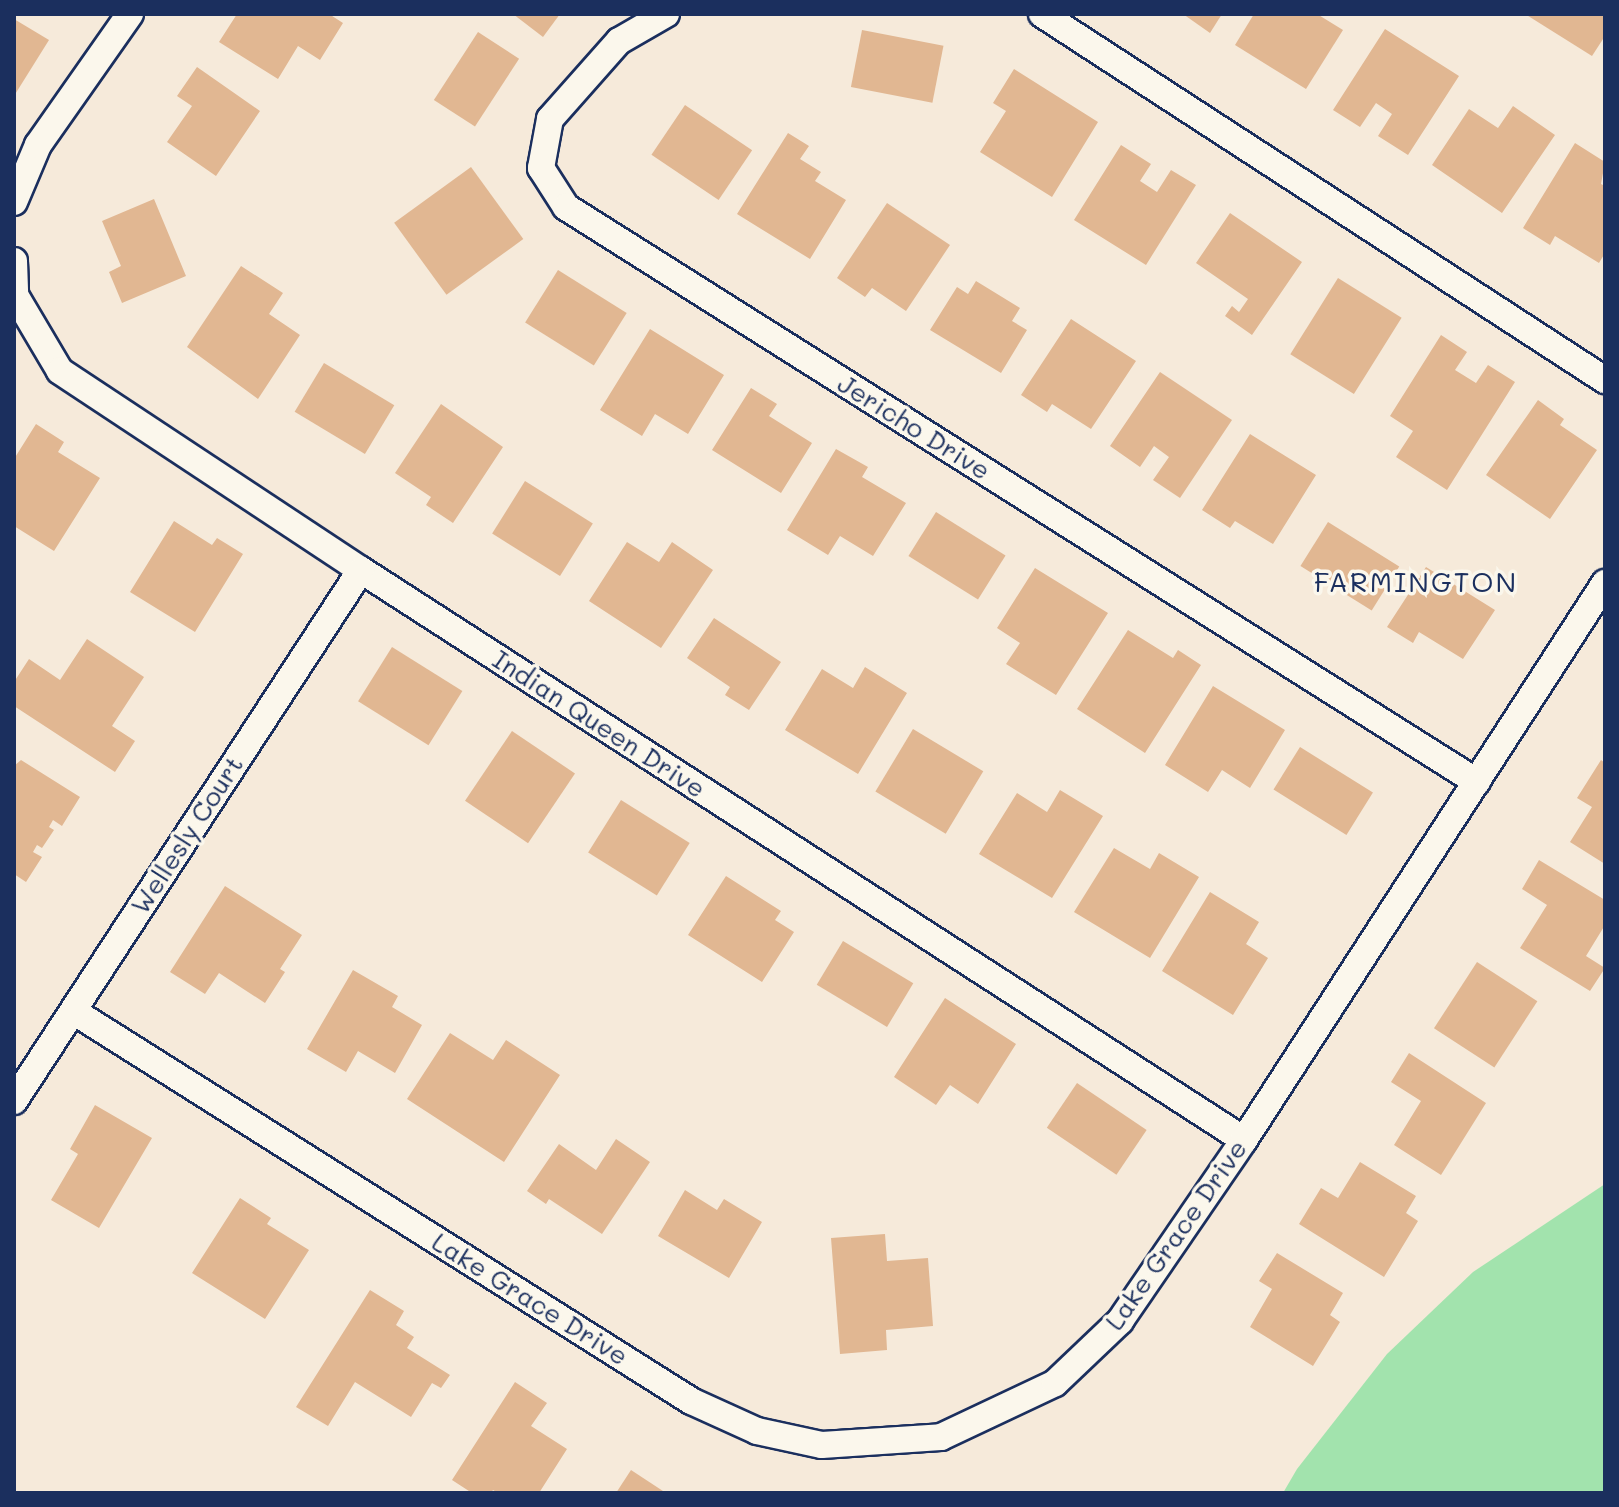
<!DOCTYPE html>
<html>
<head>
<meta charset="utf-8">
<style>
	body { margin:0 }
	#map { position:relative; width:1619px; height:1507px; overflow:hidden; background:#f6eada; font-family:Mali,sans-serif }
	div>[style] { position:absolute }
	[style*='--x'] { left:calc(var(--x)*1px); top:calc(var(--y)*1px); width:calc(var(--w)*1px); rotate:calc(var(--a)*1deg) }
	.green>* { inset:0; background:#a2e3ad }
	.building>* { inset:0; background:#e1b792; transform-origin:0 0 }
	.roads { filter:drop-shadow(2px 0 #1b2f5e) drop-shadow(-2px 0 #1b2f5e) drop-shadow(0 2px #1b2f5e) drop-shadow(0 -2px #1b2f5e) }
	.street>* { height:26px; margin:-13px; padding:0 13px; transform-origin:13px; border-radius:13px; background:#fbf7ec }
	span { translate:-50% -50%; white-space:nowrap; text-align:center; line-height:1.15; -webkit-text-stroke:7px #fbf7ec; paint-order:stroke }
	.street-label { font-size:26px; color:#1b2f5e }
	.neighbourhood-label { font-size:28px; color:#1b2f5e; letter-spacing:2px }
	.frame { position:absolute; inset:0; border:16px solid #1b2f5e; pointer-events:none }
</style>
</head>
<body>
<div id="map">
	<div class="green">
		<div style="clip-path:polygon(1605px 1184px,1605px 1493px,1283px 1493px,1297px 1469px,1387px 1354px,1473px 1272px)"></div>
	</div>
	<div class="building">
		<div style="clip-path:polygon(237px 14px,329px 14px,343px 23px,320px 60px,298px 46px,278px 79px,219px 42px)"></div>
		<div style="clip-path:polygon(513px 14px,560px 14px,543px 37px)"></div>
		<div style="clip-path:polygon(1183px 14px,1222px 14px,1210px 33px)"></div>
		<div style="clip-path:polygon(1254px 14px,1317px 14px,1343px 30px,1306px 89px,1235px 45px)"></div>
		<div style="clip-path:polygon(1525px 14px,1605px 14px,1605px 36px,1592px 56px)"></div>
		<div style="clip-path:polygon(14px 19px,49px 40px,14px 96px)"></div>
		<div style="clip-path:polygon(1385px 29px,1459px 76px,1408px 155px,1378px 136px,1392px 114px,1376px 103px,1360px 127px,1333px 110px)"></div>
		<div style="left:862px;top:30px;width:83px;height:58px;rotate:11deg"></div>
		<div style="left:478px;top:32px;width:49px;height:81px;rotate:33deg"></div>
		<div style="clip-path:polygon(197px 67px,260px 111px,216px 176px,167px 142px,192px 106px,177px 96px)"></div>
		<div style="clip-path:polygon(1014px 69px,1098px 122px,1052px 197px,980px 152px,1006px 111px,993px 103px)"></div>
		<div style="left:685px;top:105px;width:81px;height:60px;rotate:34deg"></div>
		<div style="clip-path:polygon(1513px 106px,1555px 135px,1502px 213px,1432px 165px,1469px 109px,1498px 128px)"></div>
		<div style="clip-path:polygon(788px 133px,809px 146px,800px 159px,821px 172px,815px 181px,846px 200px,810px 259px,737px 214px)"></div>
		<div style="clip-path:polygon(1575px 143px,1605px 162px,1601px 184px,1605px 186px,1605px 253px,1599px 263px,1555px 236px,1550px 245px,1523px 228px)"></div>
		<div style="clip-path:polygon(1121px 145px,1151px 164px,1140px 181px,1157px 192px,1171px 170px,1196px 185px,1146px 265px,1074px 220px)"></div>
		<div style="left:471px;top:167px;width:89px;height:95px;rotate:54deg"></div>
		<div style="clip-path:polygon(154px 199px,186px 276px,122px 303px,109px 272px,121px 266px,102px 221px)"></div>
		<div style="clip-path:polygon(887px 203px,950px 245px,906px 311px,872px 288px,865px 297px,837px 278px)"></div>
		<div style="clip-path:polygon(1230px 213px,1302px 262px,1252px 335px,1225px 316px,1232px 306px,1239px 312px,1248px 299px,1196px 263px)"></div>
		<div style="clip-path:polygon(241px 266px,283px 293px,269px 314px,300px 335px,258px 399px,187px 347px)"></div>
		<div style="left:558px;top:270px;width:81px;height:62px;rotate:32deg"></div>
		<div style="left:1338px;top:278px;width:75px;height:90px;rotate:32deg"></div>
		<div style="clip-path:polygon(976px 281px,1020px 308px,1012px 321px,1027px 330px,1001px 373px,930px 330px,957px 287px,968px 294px)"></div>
		<div style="clip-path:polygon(1071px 319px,1136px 361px,1091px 429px,1052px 404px,1047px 412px,1021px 395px)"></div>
		<div style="clip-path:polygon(650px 329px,724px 375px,688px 434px,655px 414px,642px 436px,600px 410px)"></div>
		<div style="clip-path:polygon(1441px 335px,1467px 352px,1455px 370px,1476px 383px,1488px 365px,1515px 382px,1447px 490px,1396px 457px,1413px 431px,1390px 416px)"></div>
		<div style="left:324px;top:363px;width:82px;height:57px;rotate:31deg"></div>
		<div style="clip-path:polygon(1160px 372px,1232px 420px,1180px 498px,1153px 480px,1169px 457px,1154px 446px,1140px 467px,1110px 446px)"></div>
		<div style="clip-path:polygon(751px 388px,777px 404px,769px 416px,812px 443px,781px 493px,712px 450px)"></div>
		<div style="clip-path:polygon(1538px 400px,1564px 419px,1560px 425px,1597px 450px,1550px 519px,1486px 475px)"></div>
		<div style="clip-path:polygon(441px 404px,503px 447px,453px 523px,426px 505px,431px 497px,395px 473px)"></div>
		<div style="clip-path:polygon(36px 424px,64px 442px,58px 452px,100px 478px,54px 551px,14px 526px,14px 459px)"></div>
		<div style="clip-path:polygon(1250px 434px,1316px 475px,1273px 544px,1235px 521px,1230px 528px,1202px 510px)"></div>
		<div style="clip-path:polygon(836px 449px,868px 467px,862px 477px,906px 503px,873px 556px,840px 536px,828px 555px,787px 530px)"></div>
		<div style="left:525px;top:481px;width:80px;height:62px;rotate:32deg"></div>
		<div style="left:936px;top:512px;width:82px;height:52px;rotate:32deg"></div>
		<div style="clip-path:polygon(174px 521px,212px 545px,217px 538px,243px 554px,195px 632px,130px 592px)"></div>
		<div style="left:1328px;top:522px;width:84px;height:52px;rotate:32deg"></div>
		<div style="clip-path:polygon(627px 542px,659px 562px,672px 542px,713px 570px,661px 648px,589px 601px)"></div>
		<div style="clip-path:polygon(1426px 567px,1495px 610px,1463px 659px,1419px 632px,1413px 643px,1387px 627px)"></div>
		<div style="clip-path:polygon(1035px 568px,1108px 613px,1056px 695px,1006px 664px,1020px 643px,997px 628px)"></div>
		<div style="clip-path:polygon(714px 618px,781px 662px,749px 710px,725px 695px,730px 687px,687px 658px)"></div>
		<div style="clip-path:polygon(1128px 630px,1173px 658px,1178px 650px,1201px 665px,1145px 753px,1077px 709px)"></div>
		<div style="clip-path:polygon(87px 639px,144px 677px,112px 726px,135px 741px,115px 772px,14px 706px,14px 682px,29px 659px,60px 680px)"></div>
		<div style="left:392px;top:647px;width:83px;height:64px;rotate:32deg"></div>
		<div style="clip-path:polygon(865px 667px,907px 693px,858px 774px,785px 730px,822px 669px,853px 688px)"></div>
		<div style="clip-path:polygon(1213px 686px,1285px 730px,1250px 788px,1222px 770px,1208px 792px,1165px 765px)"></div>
		<div style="left:913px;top:729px;width:82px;height:73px;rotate:31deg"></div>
		<div style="left:512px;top:731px;width:76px;height:84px;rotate:34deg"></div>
		<div style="left:1300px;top:747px;width:86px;height:50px;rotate:32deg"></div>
		<div style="clip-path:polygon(21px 760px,80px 797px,62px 826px,53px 820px,49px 827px,54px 830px,42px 848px,37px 845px,33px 852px,42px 857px,26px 882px,14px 874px,14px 766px)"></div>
		<div style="clip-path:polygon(1601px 760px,1605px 763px,1605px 864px,1570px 842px,1592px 807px,1577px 798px)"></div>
		<div style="clip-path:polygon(1060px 790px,1103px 816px,1052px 898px,979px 854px,1017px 793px,1047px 812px)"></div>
		<div style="left:621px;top:800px;width:81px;height:62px;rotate:32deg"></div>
		<div style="clip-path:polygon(1114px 848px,1150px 869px,1159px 853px,1199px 877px,1150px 958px,1074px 912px)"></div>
		<div style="clip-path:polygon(1539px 860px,1605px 900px,1605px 925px,1586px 956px,1605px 968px,1590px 991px,1520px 948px,1547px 905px,1522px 889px)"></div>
		<div style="clip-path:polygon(726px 876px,781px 911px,775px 920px,794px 932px,762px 982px,688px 935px)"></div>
		<div style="clip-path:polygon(225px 886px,302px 935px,280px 969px,285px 972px,265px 1003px,219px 973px,205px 994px,170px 972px)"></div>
		<div style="clip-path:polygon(1210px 892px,1259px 922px,1246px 944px,1268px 958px,1233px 1015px,1162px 971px)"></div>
		<div style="left:843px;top:941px;width:82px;height:51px;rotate:31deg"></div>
		<div style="left:1477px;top:962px;width:72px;height:79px;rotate:33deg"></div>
		<div style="clip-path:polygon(353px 970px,398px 996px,392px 1007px,422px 1025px,395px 1073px,358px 1051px,346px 1072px,307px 1049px)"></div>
		<div style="clip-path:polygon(945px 998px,1016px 1044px,978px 1104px,950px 1085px,936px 1105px,894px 1077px)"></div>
		<div style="clip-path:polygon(450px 1033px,493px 1060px,506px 1040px,560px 1075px,504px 1162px,407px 1099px)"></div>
		<div style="clip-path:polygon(1409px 1053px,1486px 1103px,1441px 1175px,1394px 1145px,1421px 1101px,1391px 1082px)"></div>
		<div style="left:1077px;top:1083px;width:84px;height:54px;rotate:34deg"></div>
		<div style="clip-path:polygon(95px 1105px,152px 1138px,99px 1228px,51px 1200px,78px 1154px,70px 1149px)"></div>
		<div style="clip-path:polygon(616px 1139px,650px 1162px,602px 1234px,549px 1199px,546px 1204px,527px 1191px,559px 1144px,596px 1170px)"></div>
		<div style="clip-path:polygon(1360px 1162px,1416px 1196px,1406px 1213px,1418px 1221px,1384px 1277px,1299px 1224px,1321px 1188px,1338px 1198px)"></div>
		<div style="clip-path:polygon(685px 1190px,717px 1210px,724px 1199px,762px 1222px,729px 1278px,658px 1236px)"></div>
		<div style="clip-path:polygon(240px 1198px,271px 1218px,267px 1224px,309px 1250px,265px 1319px,192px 1273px)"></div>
		<div style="clip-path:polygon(885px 1234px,887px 1261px,928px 1258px,933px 1326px,886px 1330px,887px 1350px,840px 1354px,831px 1238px)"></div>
		<div style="clip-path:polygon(1277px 1253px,1343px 1293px,1330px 1315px,1340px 1322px,1313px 1366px,1250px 1327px,1272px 1289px,1259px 1281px)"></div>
		<div style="clip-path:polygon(370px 1290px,404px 1311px,396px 1325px,414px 1337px,407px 1348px,450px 1375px,441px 1388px,432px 1383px,411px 1417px,355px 1382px,328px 1426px,296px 1407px)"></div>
		<div style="clip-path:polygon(515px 1382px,547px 1403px,531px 1426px,567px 1449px,539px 1493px,498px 1493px,493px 1490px,491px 1493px,472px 1493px,452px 1480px)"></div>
		<div style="clip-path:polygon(631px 1470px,666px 1493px,616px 1493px)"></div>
	</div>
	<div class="roads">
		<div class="street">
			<div style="--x:666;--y:14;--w:54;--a:150.1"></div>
			<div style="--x:619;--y:41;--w:104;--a:131.5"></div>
			<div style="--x:550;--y:119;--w:50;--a:100.4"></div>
			<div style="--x:541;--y:168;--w:46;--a:57.3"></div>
			<div style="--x:566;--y:207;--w:1077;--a:32.26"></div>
			<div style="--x:1042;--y:14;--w:672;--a:33.03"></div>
			<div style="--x:14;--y:202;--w:62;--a:-67.2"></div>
			<div style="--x:38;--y:145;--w:160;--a:-54.9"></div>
			<div style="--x:14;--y:261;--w:34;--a:88"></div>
			<div style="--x:15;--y:295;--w:88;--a:59.4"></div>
			<div style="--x:60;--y:371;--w:361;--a:33.5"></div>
			<div style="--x:361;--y:570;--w:1051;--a:32.84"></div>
			<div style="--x:73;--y:1011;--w:731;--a:32.25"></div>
			<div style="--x:691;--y:1401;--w:72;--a:24.4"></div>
			<div style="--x:757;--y:1431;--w:66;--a:12.2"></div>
			<div style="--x:822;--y:1445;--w:119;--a:-3.8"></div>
			<div style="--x:941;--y:1437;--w:126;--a:-25.3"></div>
			<div style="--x:1055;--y:1383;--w:90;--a:-43.6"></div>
			<div style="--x:1120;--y:1321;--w:219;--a:-55.6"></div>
			<div style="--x:1244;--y:1140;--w:664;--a:-57.05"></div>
			<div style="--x:14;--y:1101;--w:634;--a:-56.84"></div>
		</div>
	</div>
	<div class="street-label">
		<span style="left:914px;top:427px;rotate:32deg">Jericho Drive</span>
		<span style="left:599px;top:724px;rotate:33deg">Indian Queen Drive</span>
		<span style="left:187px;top:835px;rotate:-57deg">Wellesly Court</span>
		<span style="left:1176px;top:1235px;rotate:-55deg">Lake Grace Drive</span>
		<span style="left:530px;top:1299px;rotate:32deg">Lake Grace Drive</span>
	</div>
	<div class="neighbourhood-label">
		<span style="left:1416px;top:581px">FARMINGTON</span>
	</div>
	<div class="frame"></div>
</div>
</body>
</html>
